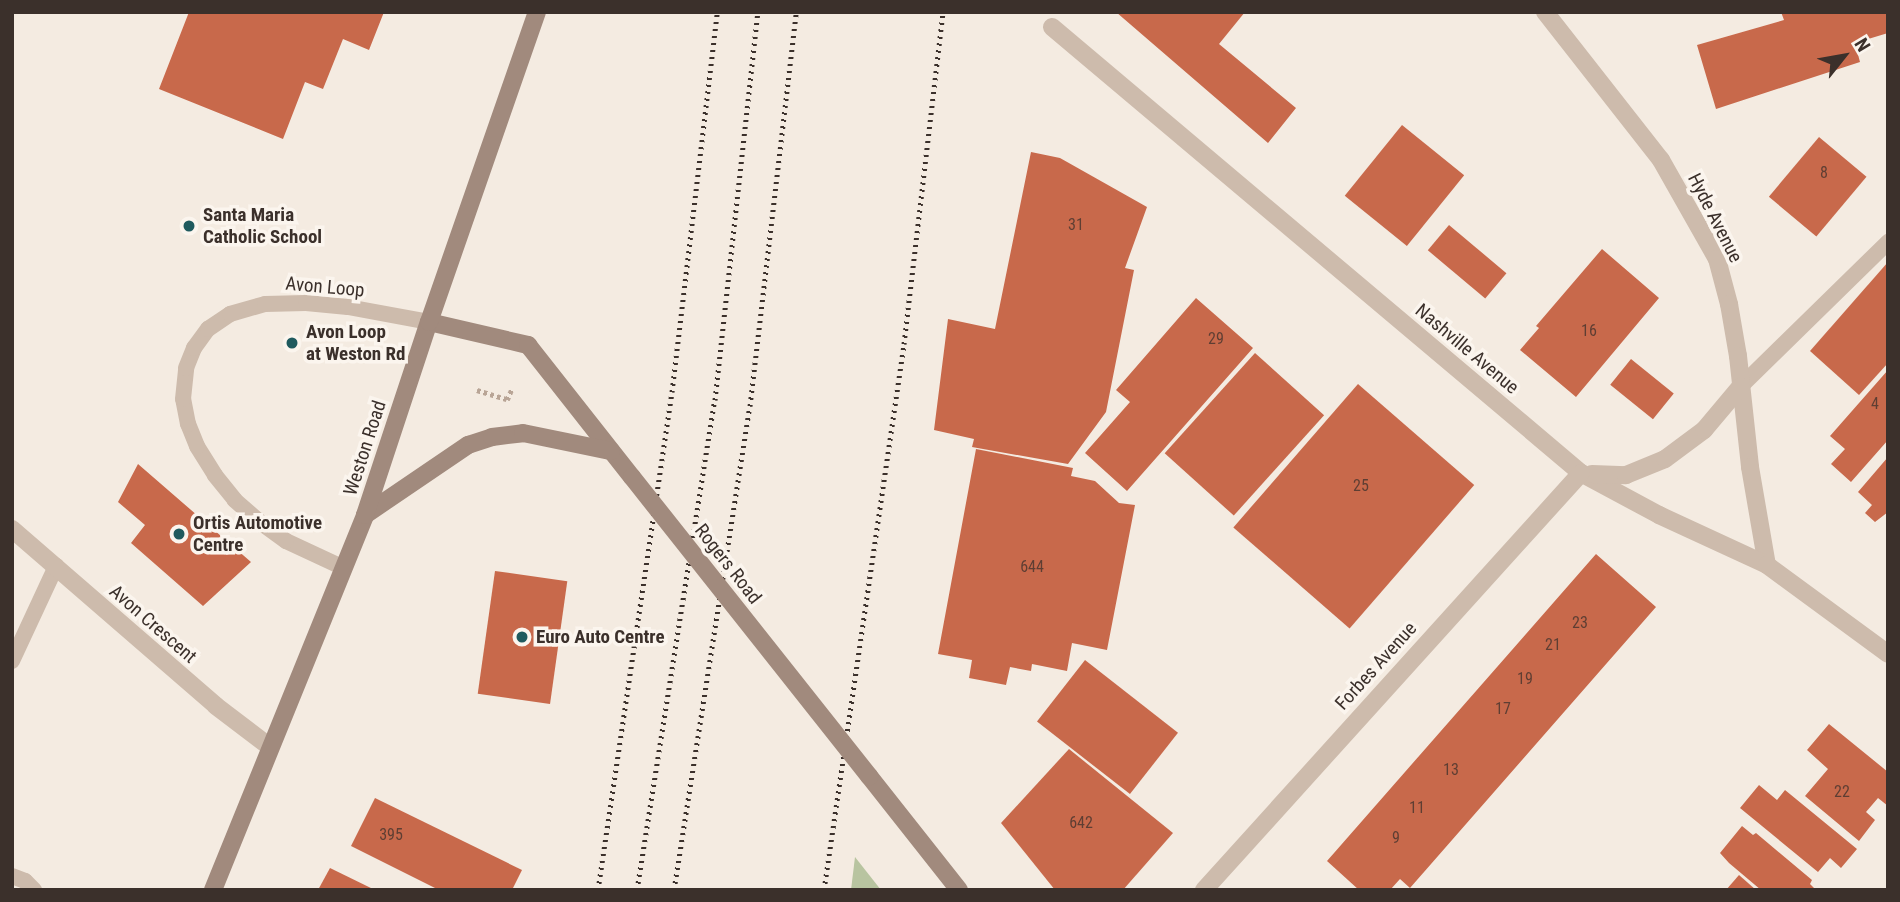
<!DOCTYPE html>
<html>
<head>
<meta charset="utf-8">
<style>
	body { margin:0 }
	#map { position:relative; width:1900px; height:902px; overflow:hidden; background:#f4ebe1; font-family:"Roboto Condensed",sans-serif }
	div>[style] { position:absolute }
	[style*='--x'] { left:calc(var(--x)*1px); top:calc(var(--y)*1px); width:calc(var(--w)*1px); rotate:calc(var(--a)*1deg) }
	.green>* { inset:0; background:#b8c4a0 }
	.building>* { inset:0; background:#c8694b; transform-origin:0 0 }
	.path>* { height:4.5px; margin-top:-2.25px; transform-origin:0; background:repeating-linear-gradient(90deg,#b9a596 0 3.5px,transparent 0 7px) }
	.service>* { height:16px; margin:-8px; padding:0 8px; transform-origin:8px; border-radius:8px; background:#cdbbac }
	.minor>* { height:18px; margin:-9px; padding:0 9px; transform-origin:9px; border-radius:9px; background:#cdbbac }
	.secondary>* { height:18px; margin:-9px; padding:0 9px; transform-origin:9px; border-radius:9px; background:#a18a7d }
	.rail>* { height:5px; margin-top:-2.5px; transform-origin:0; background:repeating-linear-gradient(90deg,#3b302b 0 2px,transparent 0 7px) }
	.secondary-bridge>* { height:18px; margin:-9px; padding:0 9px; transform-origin:9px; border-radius:9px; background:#a18a7d }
	.dots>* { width:19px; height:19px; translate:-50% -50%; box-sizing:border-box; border:4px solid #fbf5ee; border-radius:50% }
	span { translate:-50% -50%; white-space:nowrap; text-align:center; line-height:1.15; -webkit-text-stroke:7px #fbf5ee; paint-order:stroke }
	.number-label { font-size:16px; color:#5e3e33 }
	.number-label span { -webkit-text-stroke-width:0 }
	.poi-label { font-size:19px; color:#3b302b; font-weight:700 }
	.left { translate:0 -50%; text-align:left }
	.street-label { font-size:19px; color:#3b302b }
	.frame { position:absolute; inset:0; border:14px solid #3b302b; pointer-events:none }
	.north { position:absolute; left:1809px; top:21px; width:70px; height:70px; -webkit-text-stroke:5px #fbf5ee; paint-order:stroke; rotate:59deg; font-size:19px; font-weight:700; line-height:28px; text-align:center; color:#3b302b }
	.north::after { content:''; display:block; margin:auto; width:24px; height:32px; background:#3b302b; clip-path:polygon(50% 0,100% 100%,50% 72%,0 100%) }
</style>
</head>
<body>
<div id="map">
	<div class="green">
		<div style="clip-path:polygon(855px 857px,881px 890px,851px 890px)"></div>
	</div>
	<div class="building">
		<div style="clip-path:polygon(189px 12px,384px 12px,369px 50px,343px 39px,323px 89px,305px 82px,283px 139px,159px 89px)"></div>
		<div style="clip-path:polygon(1116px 12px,1245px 12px,1219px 44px,1296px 108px,1268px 143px)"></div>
		<div style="clip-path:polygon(1781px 12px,1888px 12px,1888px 33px,1855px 43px,1860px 62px,1716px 109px,1697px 45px,1784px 20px)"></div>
		<div style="left:1402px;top:125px;width:80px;height:91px;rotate:39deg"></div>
		<div style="left:1819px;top:137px;width:62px;height:78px;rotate:40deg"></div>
		<div style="clip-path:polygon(1031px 152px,1060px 158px,1147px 207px,1125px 268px,1134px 270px,1106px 412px,1068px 464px,972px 447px,974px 439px,934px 430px,948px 319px,995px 329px)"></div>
		<div style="left:1449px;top:225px;width:75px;height:33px;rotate:40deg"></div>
		<div style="clip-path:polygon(1602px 249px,1659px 298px,1576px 397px,1520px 350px,1539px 328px,1536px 326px)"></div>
		<div style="clip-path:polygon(1888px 262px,1888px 363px,1859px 395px,1810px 351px)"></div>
		<div style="clip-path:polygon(1196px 298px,1253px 348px,1127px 491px,1085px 453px,1130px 402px,1116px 390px)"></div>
		<div style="left:1255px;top:353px;width:93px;height:135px;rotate:42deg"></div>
		<div style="left:1631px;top:359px;width:55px;height:33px;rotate:39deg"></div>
		<div style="clip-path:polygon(1888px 370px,1888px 440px,1851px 482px,1831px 464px,1845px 449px,1830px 436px)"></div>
		<div style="left:1358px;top:384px;width:154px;height:190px;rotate:41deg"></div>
		<div style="clip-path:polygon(976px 449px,1073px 468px,1071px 476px,1095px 481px,1119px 503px,1135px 505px,1107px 650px,1072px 643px,1067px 671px,1032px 664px,1031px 671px,1010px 667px,1006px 685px,969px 678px,972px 660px,938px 654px)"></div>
		<div style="clip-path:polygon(1888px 457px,1888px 512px,1875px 522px,1865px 513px,1872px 505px,1858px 492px)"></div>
		<div style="clip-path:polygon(138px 464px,251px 562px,203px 606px,131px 543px,145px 525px,118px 502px)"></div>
		<div style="clip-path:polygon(1596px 554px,1656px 607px,1410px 888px,1400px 879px,1390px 890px,1359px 890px,1327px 861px)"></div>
		<div style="left:495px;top:571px;width:73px;height:124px;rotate:8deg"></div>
		<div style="left:1085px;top:660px;width:118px;height:78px;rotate:38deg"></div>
		<div style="clip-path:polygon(1829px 724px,1888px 772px,1888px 806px,1878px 798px,1866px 812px,1875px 820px,1859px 841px,1805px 796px,1828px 769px,1807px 750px)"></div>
		<div style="clip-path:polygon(1069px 749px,1173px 833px,1123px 890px,1055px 890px,1001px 823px)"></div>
		<div style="clip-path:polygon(1759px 785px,1777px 800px,1785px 790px,1857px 849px,1841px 868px,1830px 858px,1818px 872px,1740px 808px)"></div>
		<div style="clip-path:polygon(375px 798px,522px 870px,512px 890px,439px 890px,351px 846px)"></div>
		<div style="clip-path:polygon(1742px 826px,1753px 835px,1756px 833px,1812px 880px,1810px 884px,1814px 888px,1813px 890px,1761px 890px,1729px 863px,1720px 853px)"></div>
		<div style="clip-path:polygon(330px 868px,375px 890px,318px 890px)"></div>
		<div style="clip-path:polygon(1739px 875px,1756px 890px,1726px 890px)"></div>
	</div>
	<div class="path">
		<div style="--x:477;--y:390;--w:31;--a:17"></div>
		<div style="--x:507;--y:400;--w:13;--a:-67"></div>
	</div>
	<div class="service">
		<div style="--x:1741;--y:386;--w:206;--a:-44.4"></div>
		<div style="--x:344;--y:568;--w:64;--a:-155"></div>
		<div style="--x:286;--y:541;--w:31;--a:-144"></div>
		<div style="--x:261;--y:523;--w:35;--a:-139"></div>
		<div style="--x:235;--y:500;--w:32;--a:-129"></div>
		<div style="--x:215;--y:475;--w:34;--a:-122"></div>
		<div style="--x:197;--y:446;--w:24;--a:-112"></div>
		<div style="--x:188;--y:424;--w:25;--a:-101"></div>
		<div style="--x:183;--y:399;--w:31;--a:-84"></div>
		<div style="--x:186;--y:368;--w:22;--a:-68"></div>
		<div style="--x:194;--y:348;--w:24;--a:-54"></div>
		<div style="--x:208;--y:329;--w:27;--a:-34"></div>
		<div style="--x:230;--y:314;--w:36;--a:-16"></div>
		<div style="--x:265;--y:304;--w:41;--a:-1.4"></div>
		<div style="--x:306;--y:303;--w:42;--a:5.4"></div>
		<div style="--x:348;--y:307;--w:82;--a:10.5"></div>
		<div style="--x:12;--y:661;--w:105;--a:-65.1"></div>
		<div style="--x:12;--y:876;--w:14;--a:21"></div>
		<div style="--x:25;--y:881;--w:13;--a:45"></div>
	</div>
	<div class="minor">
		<div style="--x:1545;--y:12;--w:188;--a:51.9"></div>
		<div style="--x:1661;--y:160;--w:114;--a:60.5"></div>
		<div style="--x:1717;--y:259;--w:47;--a:75.1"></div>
		<div style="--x:1729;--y:304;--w:53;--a:80.2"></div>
		<div style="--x:1738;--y:356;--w:112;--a:83.8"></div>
		<div style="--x:1750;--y:467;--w:99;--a:80.2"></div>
		<div style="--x:1052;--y:27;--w:692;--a:40.13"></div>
		<div style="--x:1581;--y:473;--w:89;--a:28.3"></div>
		<div style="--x:1659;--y:515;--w:119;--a:24.8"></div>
		<div style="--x:1767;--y:565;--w:150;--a:36.3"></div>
		<div style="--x:1592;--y:474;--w:34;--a:2"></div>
		<div style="--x:1626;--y:475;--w:42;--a:-22.3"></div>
		<div style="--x:1665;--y:459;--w:49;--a:-36.6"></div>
		<div style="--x:1704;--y:430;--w:57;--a:-49.9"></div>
		<div style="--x:12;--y:529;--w:270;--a:40.9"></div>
		<div style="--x:216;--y:706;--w:68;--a:37.2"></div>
		<div style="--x:1204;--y:890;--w:562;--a:-47.88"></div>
	</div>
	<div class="secondary">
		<div style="--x:429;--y:322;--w:102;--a:13.1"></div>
		<div style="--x:528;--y:345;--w:168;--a:51.8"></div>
		<div style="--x:365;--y:515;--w:125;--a:-34.2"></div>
		<div style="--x:468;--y:445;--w:25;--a:-18"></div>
		<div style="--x:492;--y:437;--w:31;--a:-7"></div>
		<div style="--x:523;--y:433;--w:90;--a:11.6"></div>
		<div style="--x:869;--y:776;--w:145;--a:51.7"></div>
		<div style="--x:213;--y:890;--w:405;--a:-67.9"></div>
		<div style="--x:365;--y:515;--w:203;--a:-71.7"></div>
		<div style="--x:429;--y:322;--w:328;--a:-70.8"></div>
	</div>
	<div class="rail">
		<div style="--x:598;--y:890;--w:503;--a:-81.55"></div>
		<div style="--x:672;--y:392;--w:383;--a:-83.2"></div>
		<div style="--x:637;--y:890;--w:496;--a:-81"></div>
		<div style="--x:715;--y:400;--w:390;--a:-83.7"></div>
		<div style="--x:674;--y:890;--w:490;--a:-81.1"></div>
		<div style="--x:750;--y:406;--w:397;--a:-83.3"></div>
		<div style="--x:824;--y:890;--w:552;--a:-81.66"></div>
		<div style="--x:904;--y:344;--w:334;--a:-83.3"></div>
	</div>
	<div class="secondary-bridge">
		<div style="--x:632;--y:477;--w:382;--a:51.6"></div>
	</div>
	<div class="dots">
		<div style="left:189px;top:226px;background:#1f5a5e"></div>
		<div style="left:292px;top:343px;background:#1f5a5e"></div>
		<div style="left:179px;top:534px;background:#1f5a5e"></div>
		<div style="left:522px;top:637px;background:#1f5a5e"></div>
	</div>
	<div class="number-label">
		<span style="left:1824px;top:173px">8</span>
		<span style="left:1076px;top:225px">31</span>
		<span style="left:1589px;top:331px">16</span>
		<span style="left:1216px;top:339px">29</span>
		<span style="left:1875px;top:404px">4</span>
		<span style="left:1361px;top:486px">25</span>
		<span style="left:1032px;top:567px">644</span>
		<span style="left:1580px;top:623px">23</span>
		<span style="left:1553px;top:645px">21</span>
		<span style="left:1525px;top:679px">19</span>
		<span style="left:1503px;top:709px">17</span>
		<span style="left:1451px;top:770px">13</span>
		<span style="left:1842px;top:792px">22</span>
		<span style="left:1417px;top:808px">11</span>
		<span style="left:1081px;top:823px">642</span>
		<span style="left:391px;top:835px">395</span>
		<span style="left:1396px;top:838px">9</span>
	</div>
	<div class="poi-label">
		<span class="left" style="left:203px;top:226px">Santa Maria<br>Catholic School</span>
		<span class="left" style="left:306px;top:343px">Avon Loop<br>at Weston Rd</span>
		<span class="left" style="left:193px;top:534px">Ortis Automotive<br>Centre</span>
		<span class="left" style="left:536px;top:637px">Euro Auto Centre</span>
	</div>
	<div class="street-label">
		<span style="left:1715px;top:218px;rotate:63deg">Hyde Avenue</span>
		<span style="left:325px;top:287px;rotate:5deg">Avon Loop</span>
		<span style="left:1467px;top:349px;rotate:40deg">Nashville Avenue</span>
		<span style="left:365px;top:448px;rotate:-72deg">Weston Road</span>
		<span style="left:728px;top:564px;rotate:52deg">Rogers Road</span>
		<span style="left:153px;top:624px;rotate:41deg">Avon Crescent</span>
		<span style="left:1376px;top:666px;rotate:-48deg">Forbes Avenue</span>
	</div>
	<div class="frame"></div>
	<div class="north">N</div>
</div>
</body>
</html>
